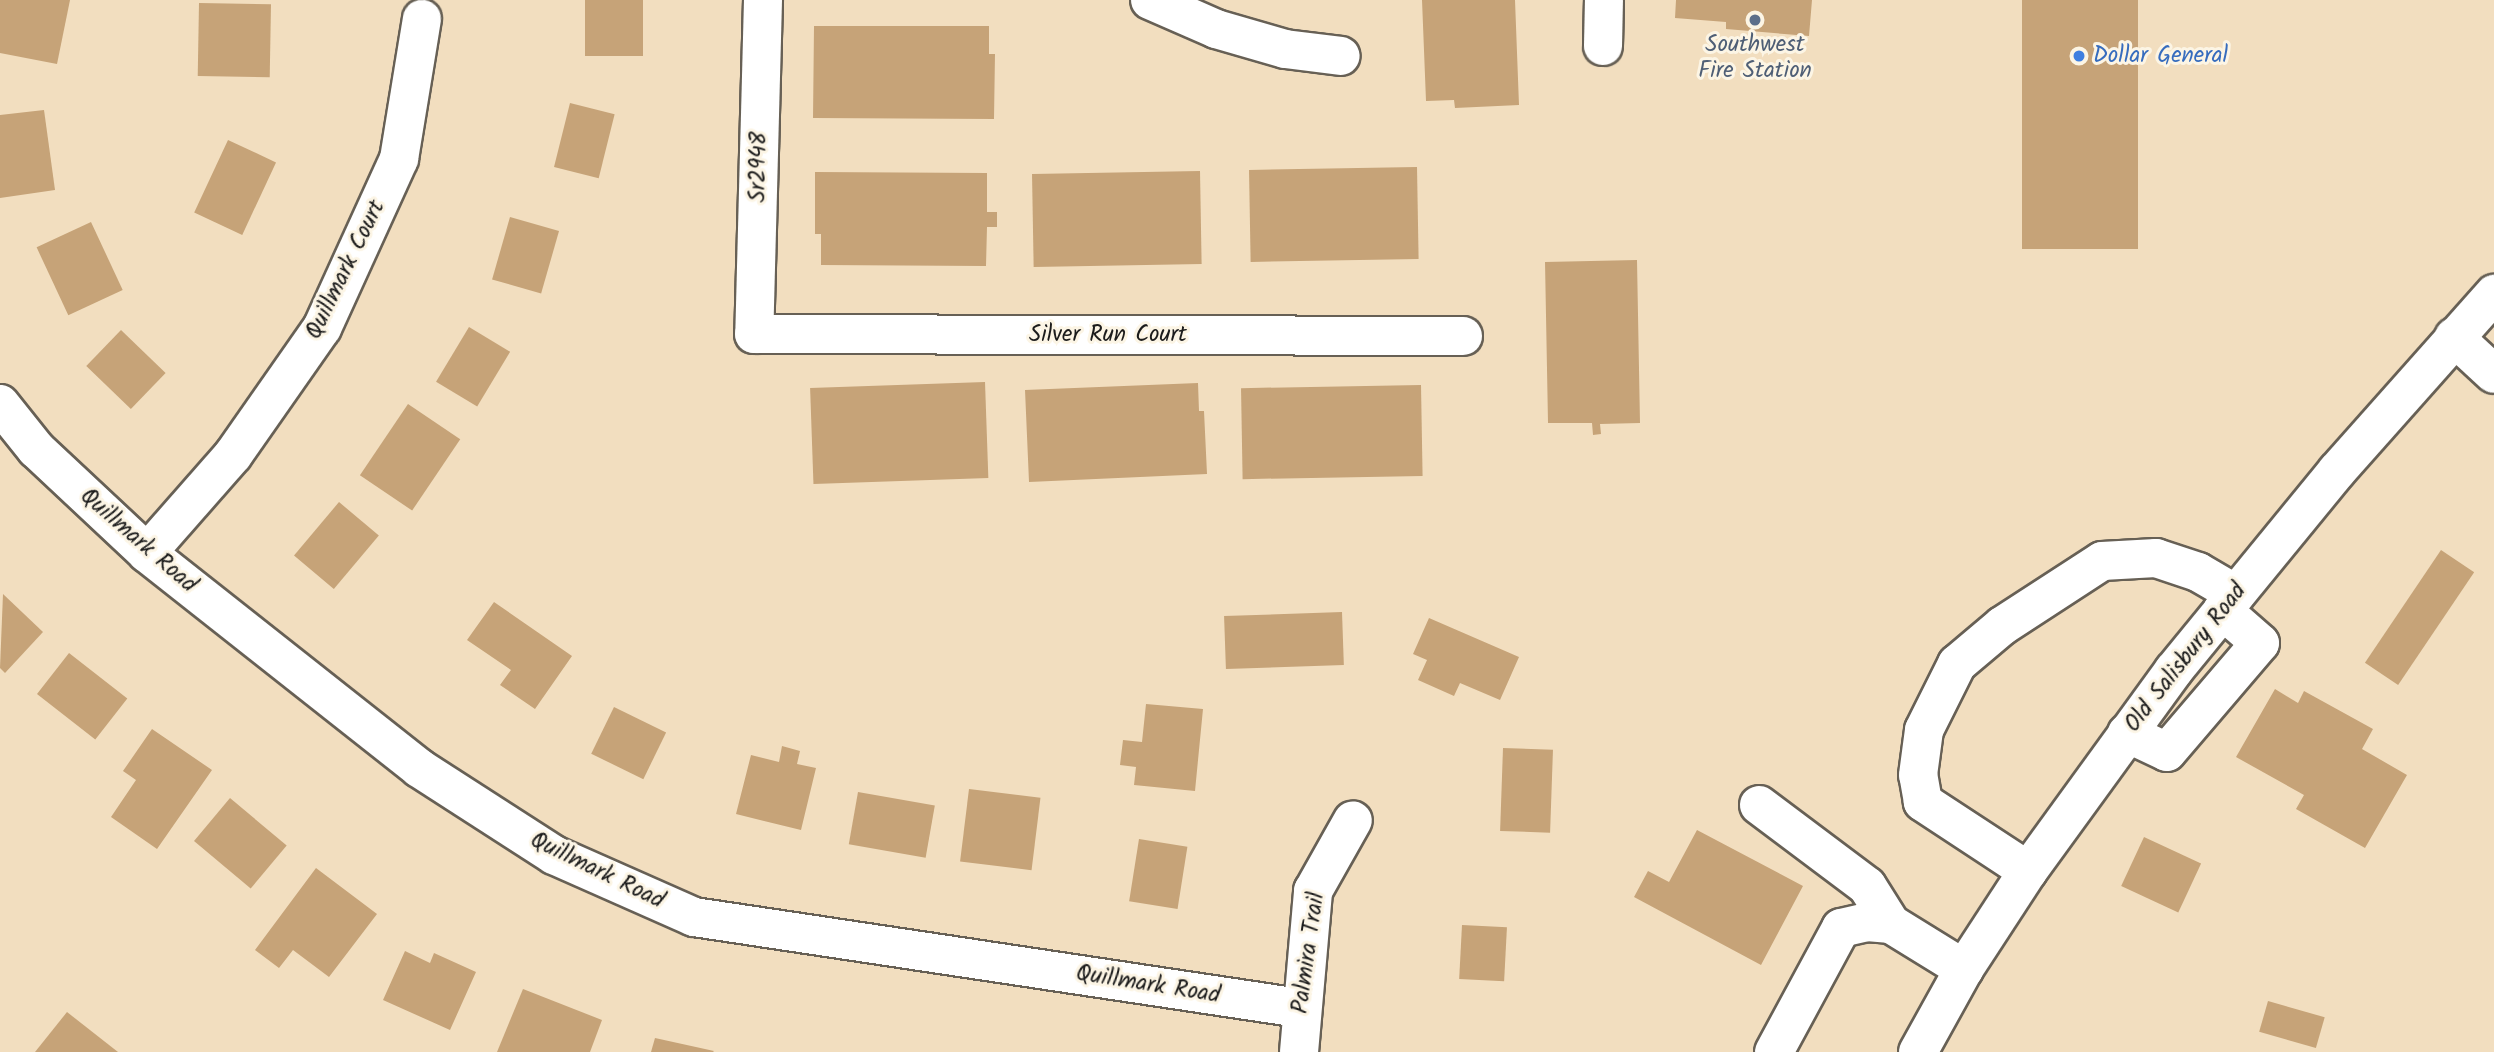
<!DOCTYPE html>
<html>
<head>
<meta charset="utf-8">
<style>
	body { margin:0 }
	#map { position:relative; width:2494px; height:1052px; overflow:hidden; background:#f2debf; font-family:Kalam,sans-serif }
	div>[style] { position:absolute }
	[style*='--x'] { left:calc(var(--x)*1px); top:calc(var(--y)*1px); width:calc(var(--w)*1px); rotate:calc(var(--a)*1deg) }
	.building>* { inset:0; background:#c6a378; transform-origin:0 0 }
	.roads { filter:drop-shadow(2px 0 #676055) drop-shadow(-2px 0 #676055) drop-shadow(0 2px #676055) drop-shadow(0 -2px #676055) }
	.minor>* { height:38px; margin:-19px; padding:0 19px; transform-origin:19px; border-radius:19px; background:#fff }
	.major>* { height:38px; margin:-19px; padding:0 19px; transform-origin:19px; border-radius:19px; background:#fff }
	.dots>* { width:19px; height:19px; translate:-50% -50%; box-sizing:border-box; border:4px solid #fcf5e5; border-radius:50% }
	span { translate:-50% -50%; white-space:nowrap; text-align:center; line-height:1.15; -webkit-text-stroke:6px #fcf5e5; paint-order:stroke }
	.service-label { font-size:23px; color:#4e5e75 }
	.shop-label { font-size:23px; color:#366cbe }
	.left { translate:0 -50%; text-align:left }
	.street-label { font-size:23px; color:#1c1c1c }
</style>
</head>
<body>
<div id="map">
	<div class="building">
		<div style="clip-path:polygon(0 0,70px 0,57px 64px,0 53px)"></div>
		<div style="left:585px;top:0;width:58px;height:56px"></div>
		<div style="clip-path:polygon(1422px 0,1515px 0,1519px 105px,1455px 108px,1454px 100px,1426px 101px)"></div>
		<div style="clip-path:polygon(1676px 0,1812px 0,1809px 36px,1726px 29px,1726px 22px,1675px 18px)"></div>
		<div style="left:2022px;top:0;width:116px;height:249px"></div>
		<div style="left:199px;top:3px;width:72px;height:73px;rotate:1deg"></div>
		<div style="clip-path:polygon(814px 26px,989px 26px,989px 54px,995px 54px,994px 119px,813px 118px)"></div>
		<div style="left:570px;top:103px;width:46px;height:66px;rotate:14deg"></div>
		<div style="clip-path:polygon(44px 110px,55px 190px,0 198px,0 115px)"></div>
		<div style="left:228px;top:140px;width:53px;height:80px;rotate:25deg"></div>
		<div style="left:1417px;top:167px;width:92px;height:168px;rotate:89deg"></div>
		<div style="left:1200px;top:171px;width:93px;height:168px;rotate:89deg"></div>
		<div style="clip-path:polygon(815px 172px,987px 173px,987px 212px,997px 212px,997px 227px,987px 227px,986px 266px,821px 265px,821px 234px,815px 234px)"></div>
		<div style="left:510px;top:217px;width:51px;height:65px;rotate:16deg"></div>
		<div style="left:91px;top:222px;width:75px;height:60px;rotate:65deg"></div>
		<div style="clip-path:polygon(1637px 260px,1640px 423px,1600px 424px,1601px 434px,1593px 435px,1592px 423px,1548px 423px,1545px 262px)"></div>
		<div style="left:469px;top:327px;width:48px;height:64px;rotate:31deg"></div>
		<div style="left:121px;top:330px;width:62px;height:50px;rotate:44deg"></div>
		<div style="left:985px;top:382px;width:96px;height:175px;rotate:88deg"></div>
		<div style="clip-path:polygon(1198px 383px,1199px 411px,1204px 411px,1207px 474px,1029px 482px,1025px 390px)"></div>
		<div style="left:1421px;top:385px;width:91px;height:180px;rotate:89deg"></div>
		<div style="left:408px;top:404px;width:63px;height:86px;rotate:34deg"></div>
		<div style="left:339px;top:502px;width:52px;height:70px;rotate:40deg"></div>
		<div style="left:2441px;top:550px;width:40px;height:136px;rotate:34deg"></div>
		<div style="clip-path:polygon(3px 594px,43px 632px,5px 673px,0 668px)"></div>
		<div style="clip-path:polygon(494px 602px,572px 656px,535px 709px,500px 685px,511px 670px,467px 640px)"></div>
		<div style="left:1342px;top:612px;width:53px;height:118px;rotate:88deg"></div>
		<div style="clip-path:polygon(1429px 618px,1519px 657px,1500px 700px,1460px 683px,1454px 696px,1418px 680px,1427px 660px,1413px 654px)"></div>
		<div style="left:69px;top:653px;width:74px;height:52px;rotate:38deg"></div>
		<div style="clip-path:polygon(2275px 689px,2298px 703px,2304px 691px,2373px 729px,2362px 749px,2407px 775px,2365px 848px,2296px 809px,2304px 795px,2236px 757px)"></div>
		<div style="clip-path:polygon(1146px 704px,1203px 709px,1195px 791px,1134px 785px,1136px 767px,1120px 765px,1123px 740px,1142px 742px)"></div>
		<div style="left:614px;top:707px;width:58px;height:52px;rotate:26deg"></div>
		<div style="clip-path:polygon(152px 729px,212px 770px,157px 849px,111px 817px,136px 780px,123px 771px)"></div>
		<div style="clip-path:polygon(782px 746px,800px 751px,797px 764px,816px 768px,801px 830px,736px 814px,751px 755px,779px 762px)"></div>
		<div style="left:1503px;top:748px;width:50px;height:83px;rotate:2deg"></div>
		<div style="left:969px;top:789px;width:72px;height:73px;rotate:7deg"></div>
		<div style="left:858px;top:792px;width:78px;height:53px;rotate:10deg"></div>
		<div style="left:230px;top:798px;width:74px;height:56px;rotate:40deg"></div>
		<div style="clip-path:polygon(1697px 830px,1803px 886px,1761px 965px,1634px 897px,1648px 871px,1669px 882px)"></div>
		<div style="left:2144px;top:837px;width:63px;height:54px;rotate:25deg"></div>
		<div style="left:1139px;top:839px;width:49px;height:63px;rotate:9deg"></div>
		<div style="clip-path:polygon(316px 868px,377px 914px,329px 977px,293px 950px,279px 968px,255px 950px)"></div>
		<div style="left:1462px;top:925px;width:45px;height:54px;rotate:3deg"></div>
		<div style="clip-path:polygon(405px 951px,430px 963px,434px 953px,476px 972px,450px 1030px,383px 1000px)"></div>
		<div style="clip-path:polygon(523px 989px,602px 1020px,590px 1052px,497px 1052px)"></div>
		<div style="left:2268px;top:1001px;width:59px;height:32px;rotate:16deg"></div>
		<div style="clip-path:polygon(67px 1012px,118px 1052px,35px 1052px)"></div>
		<div style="clip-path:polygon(655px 1038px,714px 1051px,713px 1052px,651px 1052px)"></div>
	</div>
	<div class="roads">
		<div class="minor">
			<div style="--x:763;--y:0;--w:334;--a:91.5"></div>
			<div style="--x:754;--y:334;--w:709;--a:0.16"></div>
			<div style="--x:1150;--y:0;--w:72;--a:23.7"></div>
			<div style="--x:1216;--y:29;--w:72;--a:16.2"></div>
			<div style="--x:1285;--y:49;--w:56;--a:7.1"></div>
			<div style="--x:1603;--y:46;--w:46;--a:-88.8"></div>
			<div style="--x:2454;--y:337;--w:54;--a:42.8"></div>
			<div style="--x:0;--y:404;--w:58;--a:51.3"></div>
			<div style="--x:36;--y:449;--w:152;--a:43.1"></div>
			<div style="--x:147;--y:553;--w:347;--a:38.3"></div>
			<div style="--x:419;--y:768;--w:161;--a:32.8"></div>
			<div style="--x:554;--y:855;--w:153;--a:23.9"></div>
			<div style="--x:694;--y:917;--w:612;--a:8.55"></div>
			<div style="--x:147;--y:553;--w:130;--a:-48.7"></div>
			<div style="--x:233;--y:455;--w:155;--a:-55"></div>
			<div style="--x:322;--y:328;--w:186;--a:-65.5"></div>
			<div style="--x:399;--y:159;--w:142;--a:-80.7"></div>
			<div style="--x:2127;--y:733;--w:44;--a:25.4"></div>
			<div style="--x:2167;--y:752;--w:143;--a:-49.5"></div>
			<div style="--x:2260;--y:643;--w:50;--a:-139"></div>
			<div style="--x:1759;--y:805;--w:135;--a:36.9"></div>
			<div style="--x:1867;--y:886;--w:45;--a:57.7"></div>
			<div style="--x:2028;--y:871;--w:126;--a:-146.7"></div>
			<div style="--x:1923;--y:802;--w:27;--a:-100"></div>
			<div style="--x:1918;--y:775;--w:45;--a:-82.4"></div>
			<div style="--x:1924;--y:730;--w:74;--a:-63.4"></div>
			<div style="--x:1957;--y:664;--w:59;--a:-40.2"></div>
			<div style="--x:2002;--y:626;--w:119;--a:-33"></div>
			<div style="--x:2102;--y:561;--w:54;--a:-3.2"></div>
			<div style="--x:2156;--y:558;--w:44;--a:18.4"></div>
			<div style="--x:2198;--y:572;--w:44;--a:30.1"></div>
			<div style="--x:1299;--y:1052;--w:162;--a:-85"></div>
			<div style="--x:1313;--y:891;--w:81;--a:-60.6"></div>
			<div style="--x:1774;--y:1052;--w:141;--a:-61.6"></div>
			<div style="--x:1841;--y:928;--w:27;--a:-13"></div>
			<div style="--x:1867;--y:922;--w:24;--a:5"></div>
			<div style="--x:1891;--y:924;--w:86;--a:31.7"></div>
		</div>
		<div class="major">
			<div style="--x:1918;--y:1052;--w:95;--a:-61"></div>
			<div style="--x:1964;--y:969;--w:117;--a:-56.9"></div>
			<div style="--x:2028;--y:871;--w:248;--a:-54"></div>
			<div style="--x:2174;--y:670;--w:257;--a:-50.7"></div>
			<div style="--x:2337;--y:471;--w:237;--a:-48.4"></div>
		</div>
	</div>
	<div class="dots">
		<div style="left:1755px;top:20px;background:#5c6f8a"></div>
		<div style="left:2079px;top:56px;background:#3f7fe0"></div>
	</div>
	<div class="service-label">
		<span style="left:1755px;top:58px">Southwest<br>Fire Station</span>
	</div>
	<div class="shop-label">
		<span class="left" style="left:2093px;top:56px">Dollar General</span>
	</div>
	<div class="street-label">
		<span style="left:759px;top:167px;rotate:-89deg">Sr2948</span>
		<span style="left:346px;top:270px;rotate:-64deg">Quillmark Court</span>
		<span style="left:1108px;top:335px">Silver Run Court</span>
		<span style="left:138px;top:541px;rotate:41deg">Quillmark Road</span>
		<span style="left:2186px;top:658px;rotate:-52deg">Old Salisbury Road</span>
		<span style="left:597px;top:871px;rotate:26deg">Quillmark Road</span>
		<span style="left:1309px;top:953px;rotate:-82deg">Palmira Trail</span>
		<span style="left:1148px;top:985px;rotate:9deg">Quillmark Road</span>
	</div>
</div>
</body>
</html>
